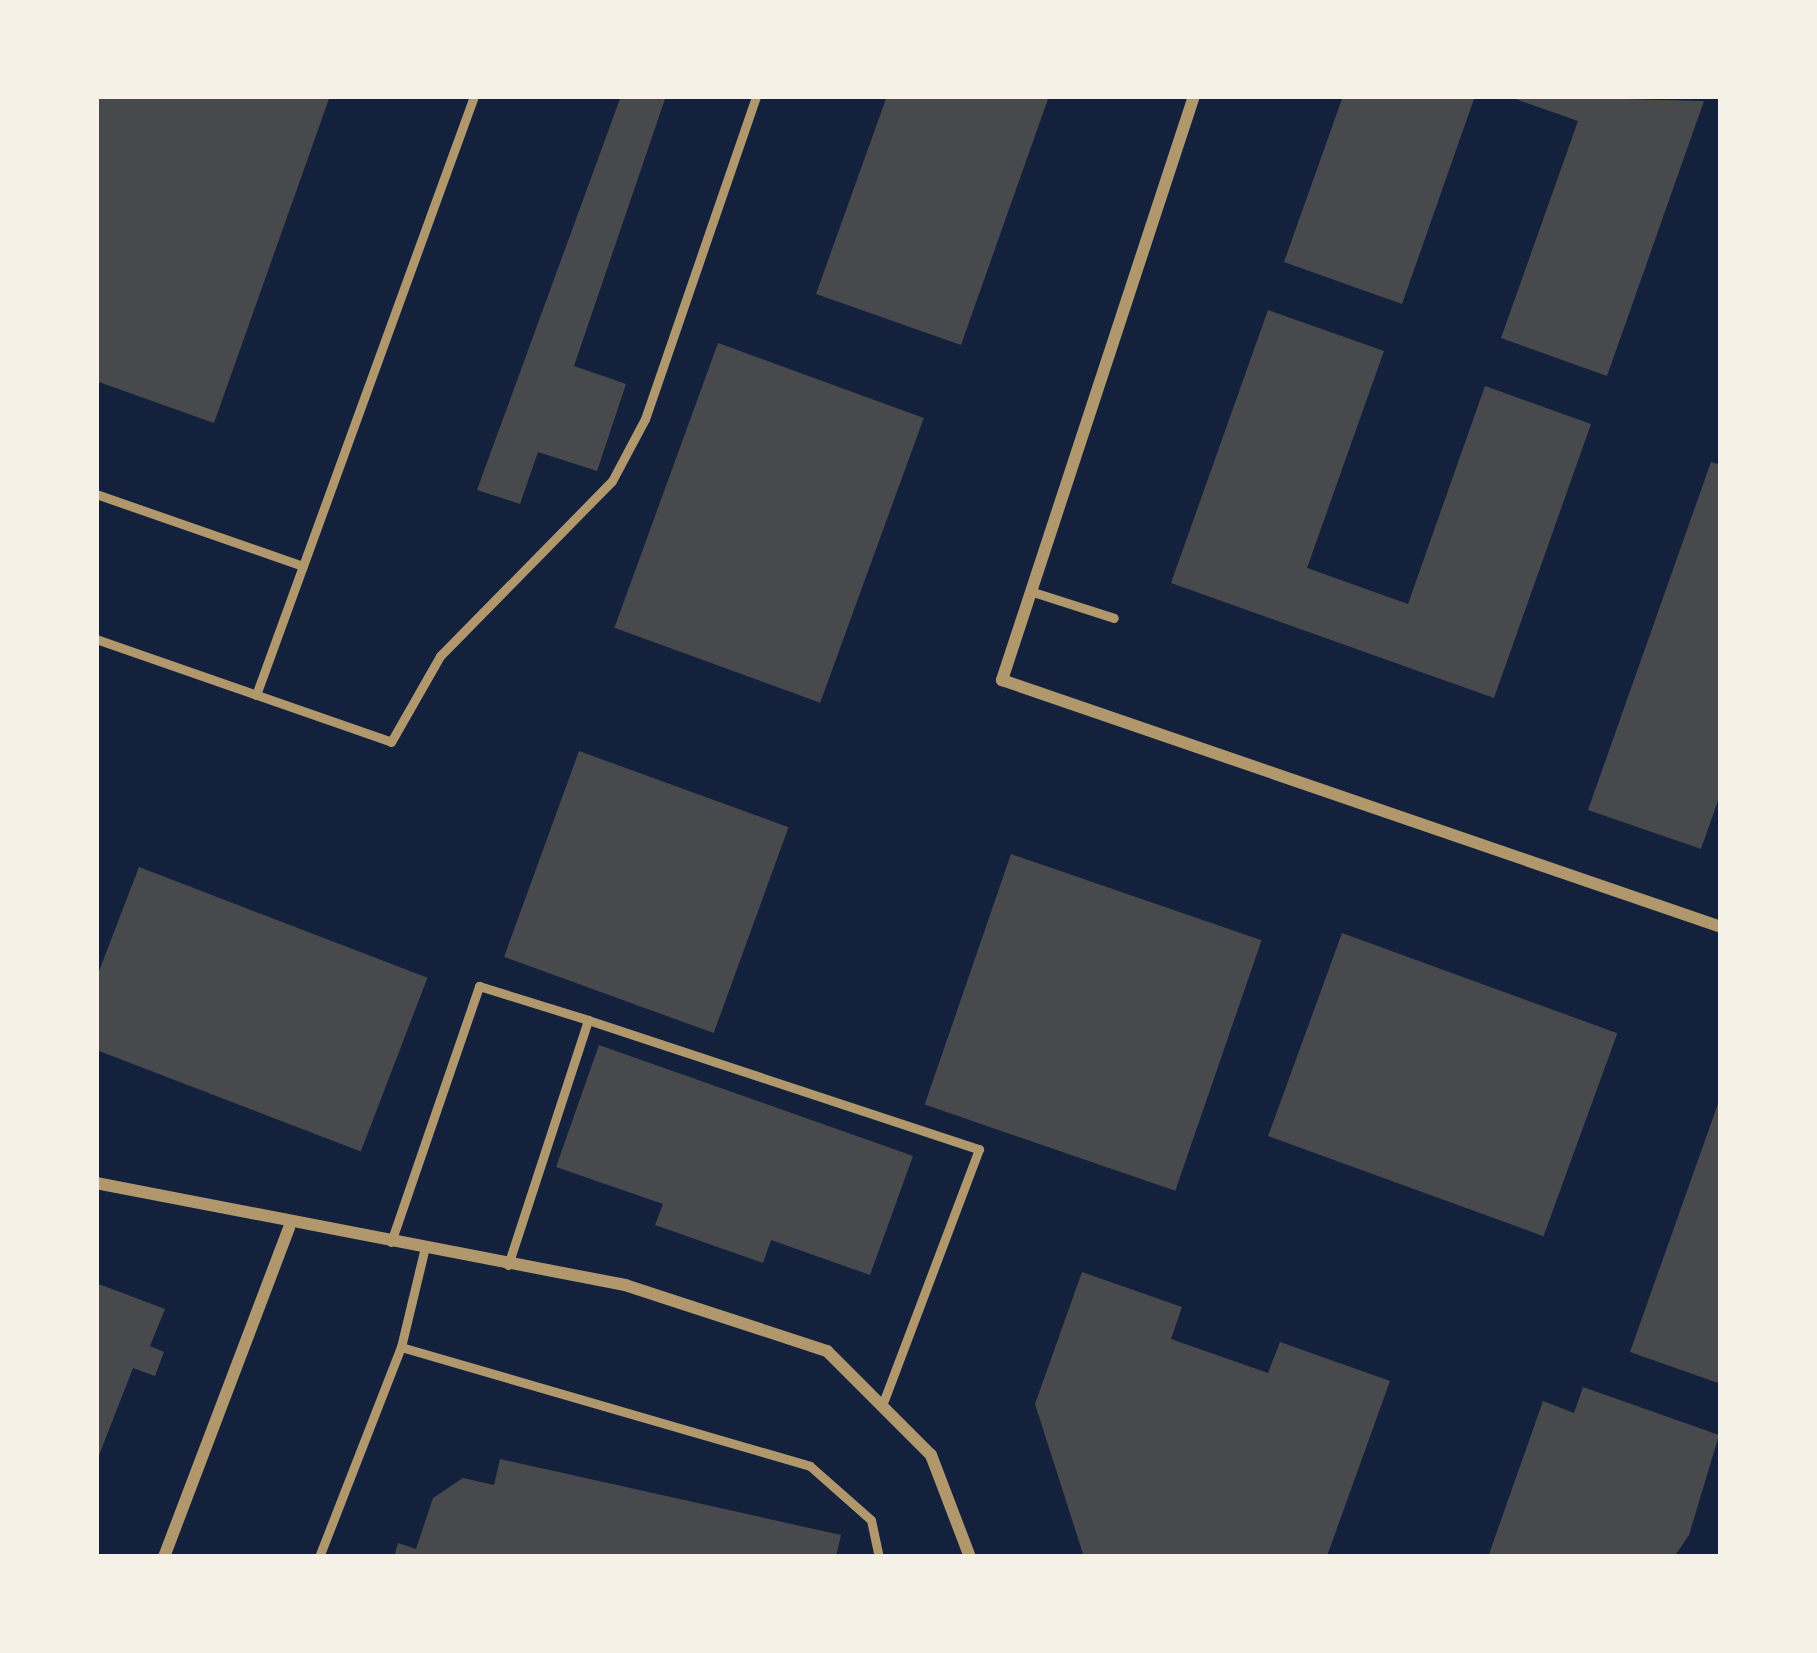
<!DOCTYPE html>
<html>
<head>
<meta charset="utf-8">
<style>
	body { margin:0 }
	#map { position:relative; width:1817px; height:1653px; overflow:hidden; background:#14213d; font-family:"Times New Roman",serif }
	div>[style] { position:absolute }
	[style*='--x'] { left:calc(var(--x)*1px); top:calc(var(--y)*1px); width:calc(var(--w)*1px); rotate:calc(var(--a)*1deg) }
	.building>* { inset:0; background:#48494c; transform-origin:0 0 }
	.service>* { height:9px; margin:-4.5px; padding:0 4.5px; transform-origin:4.5px; border-radius:4.5px; background:#b1986c }
	.minor>* { height:12px; margin:-6px; padding:0 6px; transform-origin:6px; border-radius:6px; background:#b1986c }
	span { translate:-50% -50%; white-space:nowrap; text-align:center; line-height:1.15; -webkit-text-stroke:9px #f6f1e7; paint-order:stroke }
	.frame { position:absolute; inset:0; border:99px solid #f6f1e7; pointer-events:none }
</style>
</head>
<body>
<div id="map">
	<div class="building">
		<div style="clip-path:polygon(96px 96px,330px 96px,214px 423px,96px 381px)"></div>
		<div style="clip-path:polygon(621px 96px,666px 96px,574px 366px,626px 384px,597px 471px,538px 452px,520px 504px,477px 490px)"></div>
		<div style="clip-path:polygon(887px 96px,1049px 96px,961px 345px,816px 294px)"></div>
		<div style="clip-path:polygon(1343px 96px,1475px 96px,1402px 304px,1284px 262px)"></div>
		<div style="clip-path:polygon(1507px 96px,1704px 101px,1607px 376px,1501px 338px,1578px 121px)"></div>
		<div style="clip-path:polygon(1268px 310px,1384px 351px,1307px 568px,1408px 604px,1485px 386px,1591px 424px,1494px 698px,1171px 583px)"></div>
		<div style="left:718px;top:343px;width:219px;height:303px;rotate:20deg"></div>
		<div style="clip-path:polygon(1711px 462px,1721px 465px,1721px 792px,1701px 849px,1588px 810px)"></div>
		<div style="left:579px;top:751px;width:223px;height:219px;rotate:20deg"></div>
		<div style="left:1011px;top:854px;width:265px;height:265px;rotate:19deg"></div>
		<div style="left:139px;top:867px;width:309px;height:186px;rotate:21deg"></div>
		<div style="left:1342px;top:933px;width:293px;height:216px;rotate:20deg"></div>
		<div style="clip-path:polygon(599px 1045px,913px 1156px,870px 1275px,771px 1240px,763px 1263px,655px 1225px,663px 1204px,556px 1167px)"></div>
		<div style="clip-path:polygon(1720px 1098px,1721px 1098px,1721px 1384px,1630px 1352px)"></div>
		<div style="clip-path:polygon(1082px 1272px,1182px 1307px,1171px 1339px,1268px 1373px,1280px 1342px,1390px 1381px,1327px 1556px,1084px 1557px,1035px 1404px)"></div>
		<div style="clip-path:polygon(96px 1283px,165px 1309px,150px 1346px,164px 1352px,155px 1376px,133px 1368px,96px 1463px)"></div>
		<div style="clip-path:polygon(1583px 1387px,1719px 1435px,1689px 1535px,1674px 1557px,1488px 1557px,1543px 1401px,1574px 1413px)"></div>
		<div style="clip-path:polygon(500px 1459px,841px 1535px,836px 1557px,394px 1557px,398px 1543px,416px 1549px,433px 1498px,463px 1478px,494px 1485px)"></div>
	</div>
	<div class="service">
		<div style="--x:96;--y:494;--w:219;--a:19.2"></div>
		<div style="--x:1030;--y:591;--w:88;--a:17.8"></div>
		<div style="--x:96;--y:639;--w:312;--a:19.2"></div>
		<div style="--x:391;--y:742;--w:99;--a:-60.3"></div>
		<div style="--x:440;--y:656;--w:245;--a:-45.5"></div>
		<div style="--x:612;--y:481;--w:70;--a:-62"></div>
		<div style="--x:645;--y:419;--w:342;--a:-71"></div>
		<div style="--x:256;--y:695;--w:637;--a:-70"></div>
		<div style="--x:391;--y:1242;--w:271;--a:-71"></div>
		<div style="--x:479;--y:986;--w:114;--a:17.3"></div>
		<div style="--x:508;--y:1265;--w:258;--a:-71.9"></div>
		<div style="--x:588;--y:1020;--w:412;--a:18.3"></div>
		<div style="--x:979;--y:1149;--w:268;--a:110.7"></div>
		<div style="--x:401;--y:1347;--w:426;--a:16.2"></div>
		<div style="--x:810;--y:1466;--w:81;--a:41.5"></div>
		<div style="--x:871;--y:1520;--w:38;--a:78"></div>
		<div style="--x:319;--y:1557;--w:225;--a:-68.7"></div>
		<div style="--x:401;--y:1347;--w:99;--a:-76.5"></div>
	</div>
	<div class="minor">
		<div style="--x:1194;--y:96;--w:615;--a:108.2"></div>
		<div style="--x:1002;--y:680;--w:760;--a:18.96"></div>
		<div style="--x:96;--y:1183;--w:539;--a:10.91"></div>
		<div style="--x:625;--y:1285;--w:213;--a:18.1"></div>
		<div style="--x:827;--y:1351;--w:147;--a:45"></div>
		<div style="--x:931;--y:1455;--w:109;--a:69.1"></div>
		<div style="--x:164;--y:1557;--w:352;--a:-69.2"></div>
	</div>
	<div class="frame"></div>
</div>
</body>
</html>
